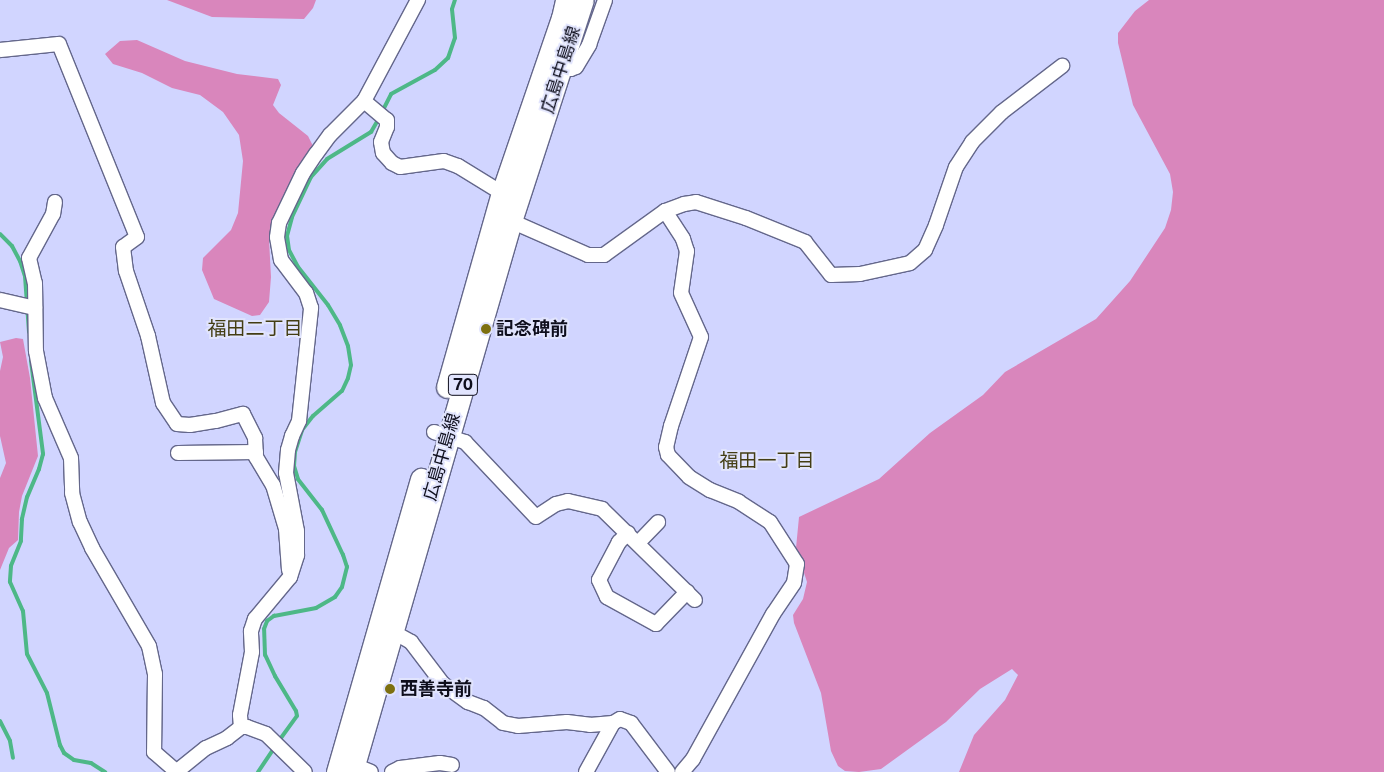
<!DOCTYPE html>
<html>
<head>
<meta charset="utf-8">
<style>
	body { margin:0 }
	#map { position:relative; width:1384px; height:772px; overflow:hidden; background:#d1d5ff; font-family:"Public Sans","Noto Sans JP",sans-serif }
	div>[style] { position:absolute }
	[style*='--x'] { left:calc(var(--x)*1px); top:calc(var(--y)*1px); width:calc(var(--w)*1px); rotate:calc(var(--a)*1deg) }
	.forest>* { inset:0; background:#d986bc }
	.stream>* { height:4px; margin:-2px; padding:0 2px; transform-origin:2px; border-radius:2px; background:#4db887 }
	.roads { filter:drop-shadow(1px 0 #64678b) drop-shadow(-1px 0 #64678b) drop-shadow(0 1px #64678b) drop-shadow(0 -1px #64678b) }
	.street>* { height:14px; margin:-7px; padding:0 7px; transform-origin:7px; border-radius:7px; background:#fff }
	.primary>* { height:21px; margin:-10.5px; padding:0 10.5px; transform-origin:10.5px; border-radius:10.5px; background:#fff }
	.dots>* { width:14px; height:14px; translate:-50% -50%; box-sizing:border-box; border:2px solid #e1e4fd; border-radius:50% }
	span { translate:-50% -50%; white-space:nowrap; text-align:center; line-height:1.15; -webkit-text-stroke:4px #e1e4fd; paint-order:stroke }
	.shield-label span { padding:1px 4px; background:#e1e4fd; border:1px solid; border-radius:4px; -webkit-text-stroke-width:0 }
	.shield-label { font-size:16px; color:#0e0e1c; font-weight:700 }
	.street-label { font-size:18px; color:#0e0e1c }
	.poi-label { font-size:18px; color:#0e0e1c; font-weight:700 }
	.left { translate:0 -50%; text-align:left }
	.neighbourhood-label { font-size:19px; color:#433d13 }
</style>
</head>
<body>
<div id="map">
	<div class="forest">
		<div style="clip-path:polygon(167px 0,316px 0,313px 8px,304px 19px,212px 17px)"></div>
		<div style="clip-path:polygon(1149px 0,1384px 0,1384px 772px,959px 772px,974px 735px,1005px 700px,1018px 675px,1012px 669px,980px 689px,946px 722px,881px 769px,859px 772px,845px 771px,838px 766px,831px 751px,821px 693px,794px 623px,793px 615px,803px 599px,807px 582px,796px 548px,799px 517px,879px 479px,930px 433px,983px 395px,1005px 372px,1096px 319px,1130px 281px,1165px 228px,1171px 210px,1173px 192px,1170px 174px,1133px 105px,1118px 43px,1118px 33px,1135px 11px)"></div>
		<div style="clip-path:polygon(137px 40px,185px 61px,237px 74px,278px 79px,281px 85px,273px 105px,279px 113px,308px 136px,313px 146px,283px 196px,274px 219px,269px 239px,271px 277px,269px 302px,260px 315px,252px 316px,214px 299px,202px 270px,203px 258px,231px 230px,238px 213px,243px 161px,239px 135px,223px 112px,200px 95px,172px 88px,142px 73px,113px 64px,105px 54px,120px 41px)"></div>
		<div style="clip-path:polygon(16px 338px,23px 339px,30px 378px,38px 456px,22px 496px,19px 512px,18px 540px,9px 548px,0 570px,0 478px,6px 463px,0 436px,0 371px,3px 357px,0 342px)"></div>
	</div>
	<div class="stream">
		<div style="--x:382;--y:112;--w:20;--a:-63"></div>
		<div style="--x:391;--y:94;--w:50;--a:-28.6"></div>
		<div style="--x:435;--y:70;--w:18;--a:-43"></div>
		<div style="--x:448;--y:58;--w:21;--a:-71"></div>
		<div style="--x:455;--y:38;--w:29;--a:-96"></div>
		<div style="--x:452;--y:9;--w:9;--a:-72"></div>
		<div style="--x:0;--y:234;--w:17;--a:45"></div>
		<div style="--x:12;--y:246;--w:17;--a:62"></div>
		<div style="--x:20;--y:261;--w:16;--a:72"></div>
		<div style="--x:25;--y:276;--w:56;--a:85.9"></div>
		<div style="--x:31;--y:361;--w:94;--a:82.6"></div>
		<div style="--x:43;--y:454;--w:16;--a:105"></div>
		<div style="--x:39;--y:469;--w:30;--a:113"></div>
		<div style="--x:27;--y:497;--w:23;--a:103"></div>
		<div style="--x:22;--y:519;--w:22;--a:93"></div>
		<div style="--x:21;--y:541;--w:27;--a:112"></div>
		<div style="--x:11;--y:566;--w:16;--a:94"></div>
		<div style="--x:10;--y:582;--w:32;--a:66"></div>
		<div style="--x:23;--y:611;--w:43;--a:84.7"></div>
		<div style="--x:27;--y:654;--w:44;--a:62.9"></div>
		<div style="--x:47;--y:693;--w:54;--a:76"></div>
		<div style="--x:60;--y:745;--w:9;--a:63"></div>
		<div style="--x:64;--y:753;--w:12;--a:35"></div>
		<div style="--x:74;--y:760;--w:17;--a:10"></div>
		<div style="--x:91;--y:763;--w:17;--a:33"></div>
		<div style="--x:0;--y:721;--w:22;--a:63"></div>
		<div style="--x:10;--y:741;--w:17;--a:80"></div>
		<div style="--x:278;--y:742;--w:32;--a:-54"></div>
		<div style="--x:297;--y:716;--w:5;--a:-101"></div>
		<div style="--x:296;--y:711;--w:41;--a:-121"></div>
		<div style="--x:275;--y:676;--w:23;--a:-115"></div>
		<div style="--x:265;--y:655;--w:26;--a:-92"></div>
		<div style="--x:264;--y:629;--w:9;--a:-69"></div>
		<div style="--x:267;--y:621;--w:9;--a:-36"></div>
		<div style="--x:274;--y:616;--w:43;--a:-10.8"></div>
		<div style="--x:316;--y:608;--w:22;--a:-30"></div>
		<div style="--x:335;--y:597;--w:12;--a:-55"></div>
		<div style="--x:342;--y:587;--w:21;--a:-76"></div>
		<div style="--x:347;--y:567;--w:13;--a:-108"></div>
		<div style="--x:343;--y:555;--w:50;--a:-115"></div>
		<div style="--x:322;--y:510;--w:39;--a:-128"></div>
		<div style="--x:298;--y:479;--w:14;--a:-107"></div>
		<div style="--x:294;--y:466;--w:14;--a:-86"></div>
		<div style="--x:295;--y:452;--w:23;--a:-72"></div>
		<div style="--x:302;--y:430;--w:18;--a:-52"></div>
		<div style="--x:313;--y:416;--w:38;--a:-41"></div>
		<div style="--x:342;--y:391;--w:14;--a:-65"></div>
		<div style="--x:348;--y:378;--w:13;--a:-77"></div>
		<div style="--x:351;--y:365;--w:19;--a:-99"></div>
		<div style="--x:348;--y:346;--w:22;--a:-111"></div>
		<div style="--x:340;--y:325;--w:23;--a:-121"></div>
		<div style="--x:328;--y:305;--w:48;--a:-128.3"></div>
		<div style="--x:298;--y:267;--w:19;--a:-118"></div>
		<div style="--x:289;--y:250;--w:14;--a:-98"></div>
		<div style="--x:287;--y:236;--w:20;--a:-75"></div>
		<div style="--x:292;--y:217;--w:44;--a:-64.6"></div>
		<div style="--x:311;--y:177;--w:24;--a:-48"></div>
		<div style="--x:327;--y:159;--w:52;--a:-31.5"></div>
		<div style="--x:371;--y:132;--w:16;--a:-60"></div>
		<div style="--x:258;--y:772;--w:29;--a:-56"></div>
	</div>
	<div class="roads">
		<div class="street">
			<div style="--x:0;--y:50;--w:59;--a:-5.8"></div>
			<div style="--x:59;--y:44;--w:208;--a:68"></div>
			<div style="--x:137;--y:237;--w:17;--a:144"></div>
			<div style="--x:123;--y:247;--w:24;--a:83"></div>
			<div style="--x:126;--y:271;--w:69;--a:71.3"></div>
			<div style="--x:148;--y:336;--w:69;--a:77.4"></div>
			<div style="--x:163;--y:403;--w:25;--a:56"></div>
			<div style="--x:177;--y:424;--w:13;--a:4"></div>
			<div style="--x:190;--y:425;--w:26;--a:-9"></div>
			<div style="--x:216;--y:421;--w:28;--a:-15"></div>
			<div style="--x:243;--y:414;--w:27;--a:63"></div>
			<div style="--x:255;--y:438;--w:19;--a:87"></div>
			<div style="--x:256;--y:457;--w:33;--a:59"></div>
			<div style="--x:273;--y:485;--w:46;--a:73.5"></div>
			<div style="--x:286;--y:529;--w:41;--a:85.8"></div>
			<div style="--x:553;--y:66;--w:18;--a:9"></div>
			<div style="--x:571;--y:69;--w:5;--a:-22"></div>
			<div style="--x:576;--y:67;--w:26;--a:-59"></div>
			<div style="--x:589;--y:45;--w:48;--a:-70.4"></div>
			<div style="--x:364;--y:101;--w:30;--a:40"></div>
			<div style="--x:387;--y:120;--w:7;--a:90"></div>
			<div style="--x:387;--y:127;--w:16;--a:112"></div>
			<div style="--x:381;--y:142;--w:11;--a:80"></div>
			<div style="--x:383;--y:153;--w:13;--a:48"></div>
			<div style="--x:392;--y:163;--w:9;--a:27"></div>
			<div style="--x:400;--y:167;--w:44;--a:-7.8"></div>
			<div style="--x:444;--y:161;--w:15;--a:20"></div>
			<div style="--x:458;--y:166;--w:52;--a:31.5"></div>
			<div style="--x:502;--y:193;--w:29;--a:72"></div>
			<div style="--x:511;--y:221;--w:84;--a:23.8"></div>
			<div style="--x:588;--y:255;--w:16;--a:0"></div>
			<div style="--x:604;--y:255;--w:75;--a:-35.8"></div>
			<div style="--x:665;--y:211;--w:20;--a:-20"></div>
			<div style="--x:684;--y:204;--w:12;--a:-9"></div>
			<div style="--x:696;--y:202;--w:52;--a:17.7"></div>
			<div style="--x:746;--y:218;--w:64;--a:22.1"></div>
			<div style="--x:805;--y:242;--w:42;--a:51.8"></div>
			<div style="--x:831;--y:275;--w:29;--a:-2"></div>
			<div style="--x:860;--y:274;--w:51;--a:-12.4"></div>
			<div style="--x:910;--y:263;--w:20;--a:-41"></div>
			<div style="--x:925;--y:250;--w:27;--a:-66"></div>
			<div style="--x:936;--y:225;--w:61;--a:-71"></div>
			<div style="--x:956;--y:167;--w:30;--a:-57"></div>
			<div style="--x:972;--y:142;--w:42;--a:-45"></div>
			<div style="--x:1002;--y:112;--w:76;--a:-37.5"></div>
			<div style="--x:55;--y:202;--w:12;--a:99"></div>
			<div style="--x:53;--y:214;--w:50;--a:118.6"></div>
			<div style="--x:29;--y:258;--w:26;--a:77"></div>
			<div style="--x:35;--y:283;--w:68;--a:89.2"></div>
			<div style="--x:36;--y:351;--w:48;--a:79.2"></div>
			<div style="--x:45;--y:398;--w:65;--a:66.6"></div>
			<div style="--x:71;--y:458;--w:35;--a:88"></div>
			<div style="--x:72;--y:493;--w:30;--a:75"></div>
			<div style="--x:80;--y:522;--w:29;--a:65"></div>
			<div style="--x:92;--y:548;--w:113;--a:59.8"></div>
			<div style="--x:149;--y:646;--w:29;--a:78"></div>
			<div style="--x:155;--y:674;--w:78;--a:90.7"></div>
			<div style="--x:154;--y:752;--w:29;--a:41"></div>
			<div style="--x:665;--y:211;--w:33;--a:57"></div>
			<div style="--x:683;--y:239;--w:13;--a:72"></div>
			<div style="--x:687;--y:251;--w:42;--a:98.1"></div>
			<div style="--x:681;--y:293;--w:48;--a:65.6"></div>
			<div style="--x:701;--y:337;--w:94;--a:108.6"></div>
			<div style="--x:671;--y:426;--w:22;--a:103"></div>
			<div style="--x:666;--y:447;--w:8;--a:76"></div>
			<div style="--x:668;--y:455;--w:30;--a:46"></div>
			<div style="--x:689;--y:477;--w:25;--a:32"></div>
			<div style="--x:710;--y:490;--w:31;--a:22"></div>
			<div style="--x:739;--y:502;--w:37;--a:33"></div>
			<div style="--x:770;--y:522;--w:50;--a:57.3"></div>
			<div style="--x:797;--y:564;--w:19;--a:99"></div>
			<div style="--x:794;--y:583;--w:37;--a:124"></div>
			<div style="--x:773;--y:614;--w:166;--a:118.9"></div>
			<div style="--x:693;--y:759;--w:17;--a:130"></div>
			<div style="--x:0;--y:300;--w:36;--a:13"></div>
			<div style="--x:434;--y:432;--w:33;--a:18"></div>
			<div style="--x:465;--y:442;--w:103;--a:46.6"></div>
			<div style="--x:536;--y:517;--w:24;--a:-33"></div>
			<div style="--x:556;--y:504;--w:12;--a:-14"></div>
			<div style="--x:568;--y:501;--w:35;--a:13"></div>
			<div style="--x:602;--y:509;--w:130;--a:44.4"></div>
			<div style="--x:178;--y:453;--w:78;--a:-0.7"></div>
			<div style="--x:628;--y:533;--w:13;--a:135"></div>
			<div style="--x:619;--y:542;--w:43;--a:117.8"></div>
			<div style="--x:599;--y:580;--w:19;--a:65"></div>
			<div style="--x:607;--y:597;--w:56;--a:28.9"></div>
			<div style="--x:656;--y:624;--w:45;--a:-45.9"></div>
			<div style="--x:638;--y:543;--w:29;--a:-46"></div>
			<div style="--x:386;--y:628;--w:29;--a:29"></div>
			<div style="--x:411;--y:642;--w:53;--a:52.7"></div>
			<div style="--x:443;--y:684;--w:31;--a:36"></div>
			<div style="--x:468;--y:702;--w:17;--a:21"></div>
			<div style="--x:484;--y:708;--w:24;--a:38"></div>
			<div style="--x:503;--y:723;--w:15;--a:11"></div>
			<div style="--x:518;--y:726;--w:49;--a:-4.7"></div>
			<div style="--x:567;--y:722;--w:23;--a:7"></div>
			<div style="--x:590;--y:725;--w:23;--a:-5"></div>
			<div style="--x:241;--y:727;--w:12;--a:-95"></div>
			<div style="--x:240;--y:715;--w:64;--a:-79.2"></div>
			<div style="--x:252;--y:652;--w:21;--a:-93"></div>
			<div style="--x:251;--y:631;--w:13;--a:-72"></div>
			<div style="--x:255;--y:619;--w:55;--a:-50.2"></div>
			<div style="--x:290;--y:577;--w:23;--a:-72"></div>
			<div style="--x:297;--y:555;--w:24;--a:-90"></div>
			<div style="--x:297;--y:531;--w:59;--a:-100.7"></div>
			<div style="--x:286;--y:473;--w:23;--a:-85"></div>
			<div style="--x:288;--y:450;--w:15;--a:-74"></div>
			<div style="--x:292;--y:436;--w:17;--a:-65"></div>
			<div style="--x:299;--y:421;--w:114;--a:-83.9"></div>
			<div style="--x:311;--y:308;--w:16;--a:-108"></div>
			<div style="--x:306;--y:293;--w:41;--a:-127.1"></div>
			<div style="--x:281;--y:260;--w:23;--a:-100"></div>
			<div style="--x:277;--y:237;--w:14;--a:-82"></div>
			<div style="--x:279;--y:223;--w:55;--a:-64.4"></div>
			<div style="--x:303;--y:173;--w:23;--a:-56"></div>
			<div style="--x:316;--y:154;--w:24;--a:-54"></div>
			<div style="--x:330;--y:135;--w:48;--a:-45"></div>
			<div style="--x:364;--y:101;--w:115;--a:-61.9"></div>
			<div style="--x:354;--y:765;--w:18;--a:22"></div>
			<div style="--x:176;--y:772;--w:38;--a:-39"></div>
			<div style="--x:206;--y:748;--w:23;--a:-25"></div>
			<div style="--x:227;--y:738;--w:18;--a:-38"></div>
			<div style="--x:241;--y:727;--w:6;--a:0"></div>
			<div style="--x:247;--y:727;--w:20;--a:20"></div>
			<div style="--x:266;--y:734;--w:54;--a:44.3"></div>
			<div style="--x:392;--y:772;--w:9;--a:-27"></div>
			<div style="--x:400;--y:768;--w:40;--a:-7.1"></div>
			<div style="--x:440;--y:763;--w:12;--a:9"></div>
			<div style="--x:586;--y:772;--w:56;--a:-61.1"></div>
			<div style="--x:613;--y:723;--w:8;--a:-30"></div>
			<div style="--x:620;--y:719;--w:12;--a:20"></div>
			<div style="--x:631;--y:723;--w:61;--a:52.9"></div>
		</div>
		<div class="primary">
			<div style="--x:447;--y:387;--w:202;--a:-74.2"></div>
			<div style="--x:502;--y:193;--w:185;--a:-71.1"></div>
			<div style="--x:562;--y:18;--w:18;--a:-77"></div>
			<div style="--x:337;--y:772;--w:305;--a:-74"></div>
			<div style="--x:352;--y:772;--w:573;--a:-73.9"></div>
			<div style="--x:511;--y:221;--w:232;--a:-72"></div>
		</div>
	</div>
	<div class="dots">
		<div style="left:486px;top:329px;background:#7d7010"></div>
		<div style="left:390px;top:689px;background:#7d7010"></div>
	</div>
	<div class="shield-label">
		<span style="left:463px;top:385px">70</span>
	</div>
	<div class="street-label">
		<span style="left:561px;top:70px;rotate:-72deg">広島中島線</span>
		<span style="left:442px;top:457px;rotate:-74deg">広島中島線</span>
	</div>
	<div class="poi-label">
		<span class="left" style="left:496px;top:329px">記念碑前</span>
		<span class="left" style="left:400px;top:689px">西善寺前</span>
	</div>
	<div class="neighbourhood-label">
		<span style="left:255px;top:329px">福田二丁目</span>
		<span style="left:767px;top:461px">福田一丁目</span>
	</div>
</div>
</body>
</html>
